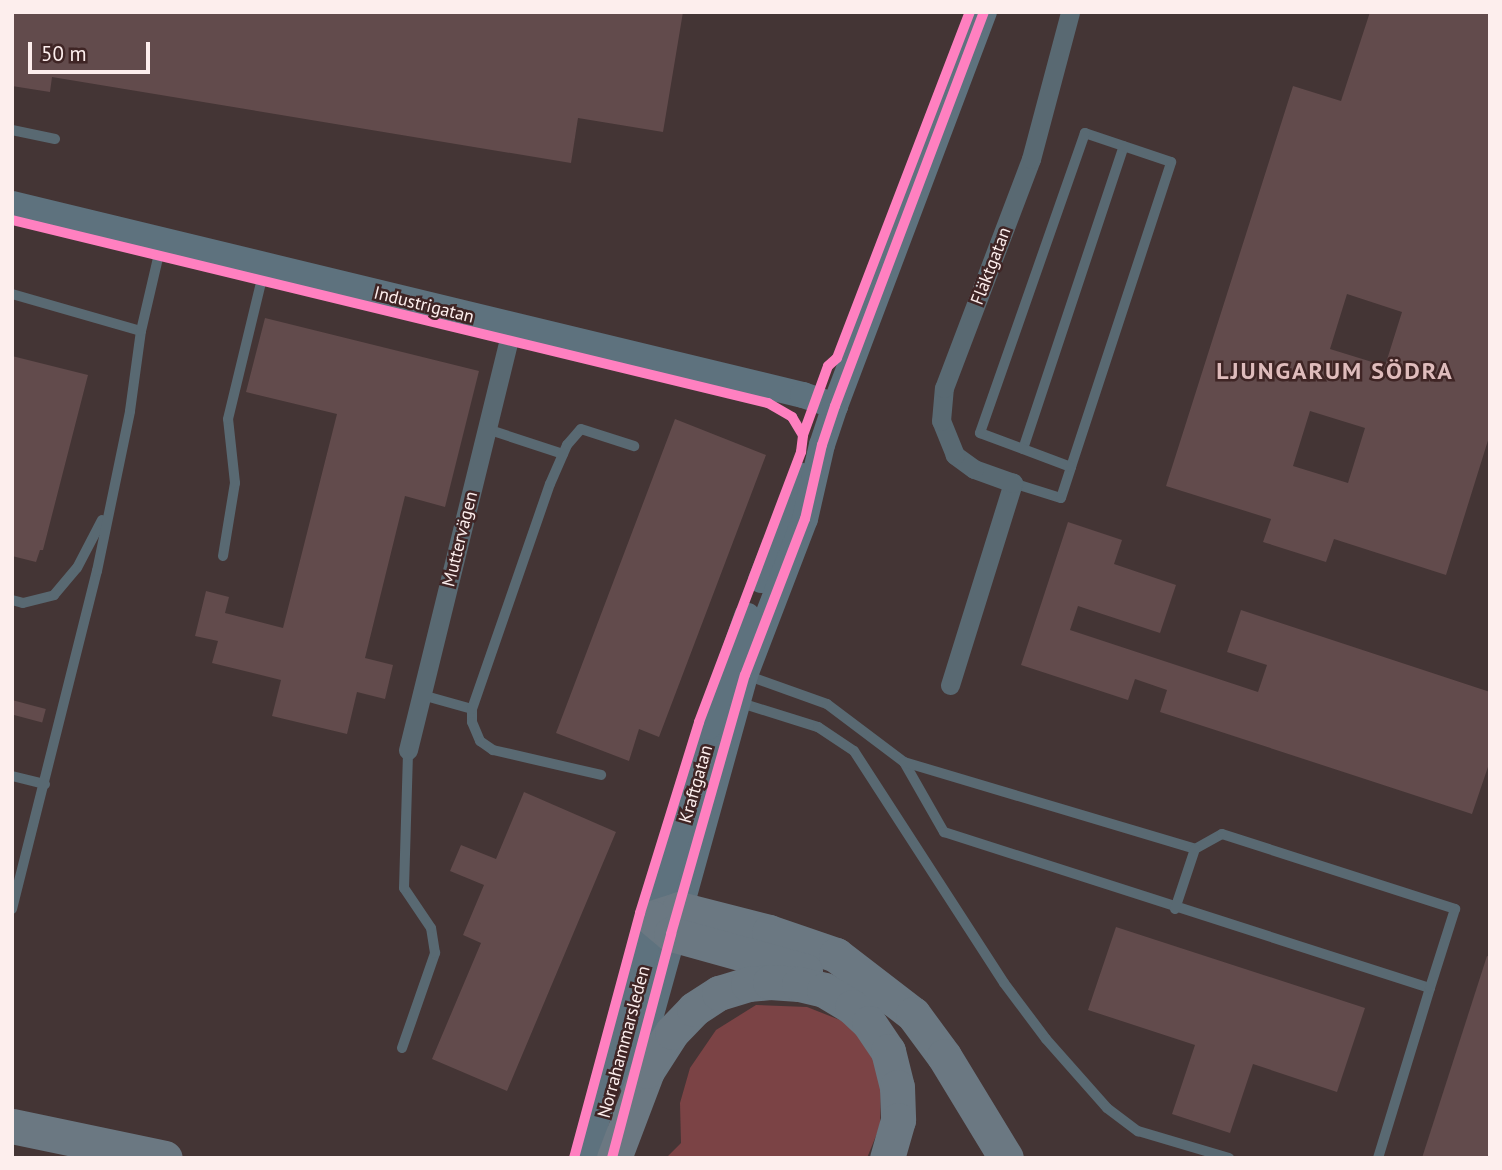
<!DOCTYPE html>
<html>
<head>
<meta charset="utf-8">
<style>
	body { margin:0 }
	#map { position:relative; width:1502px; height:1170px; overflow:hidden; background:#443535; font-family:"PT Sans",sans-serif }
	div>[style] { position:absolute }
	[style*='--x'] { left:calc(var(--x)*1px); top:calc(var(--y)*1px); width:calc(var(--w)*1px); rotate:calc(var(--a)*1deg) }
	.green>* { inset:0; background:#7b4345 }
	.building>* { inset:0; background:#624b4c; transform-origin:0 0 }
	.lane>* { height:10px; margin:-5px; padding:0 5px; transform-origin:5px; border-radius:5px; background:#596972 }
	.street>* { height:19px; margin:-9.5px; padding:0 9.5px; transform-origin:9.5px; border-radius:9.5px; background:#596972 }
	.secondary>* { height:26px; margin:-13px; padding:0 13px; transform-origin:13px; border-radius:13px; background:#5e727e }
	.highway>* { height:35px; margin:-17.5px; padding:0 17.5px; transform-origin:17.5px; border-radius:17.5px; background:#6b7882 }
	.cycleway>* { height:10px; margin:-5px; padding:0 5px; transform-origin:5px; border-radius:5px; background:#ff80c0 }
	span { translate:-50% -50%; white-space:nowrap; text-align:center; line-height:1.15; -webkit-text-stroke:5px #3f2525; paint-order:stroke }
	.street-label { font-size:18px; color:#fdeeed }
	.district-label { font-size:24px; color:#dfbcbc; font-weight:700; letter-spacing:2px }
	.frame { position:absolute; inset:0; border:14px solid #fdeeed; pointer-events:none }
	.scale { position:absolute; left:28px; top:42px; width:122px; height:32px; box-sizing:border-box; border:4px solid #fdeeed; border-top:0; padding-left:9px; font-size:21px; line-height:24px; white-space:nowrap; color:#fdeeed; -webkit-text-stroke:5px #3f2525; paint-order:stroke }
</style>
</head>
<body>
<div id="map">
	<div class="green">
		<div style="clip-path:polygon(756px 1005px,807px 1007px,845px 1022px,874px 1054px,881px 1087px,880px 1126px,867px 1158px,666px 1158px,681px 1143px,680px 1103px,690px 1068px,716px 1030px)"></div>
	</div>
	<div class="building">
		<div style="clip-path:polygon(12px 12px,683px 12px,663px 132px,578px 118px,571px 163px,52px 77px,50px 92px,12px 86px)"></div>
		<div style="clip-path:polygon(evenodd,1370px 12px,1490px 12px,1490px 434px,1446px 575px,1334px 539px,1326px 562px,1263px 542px,1271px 519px,1166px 486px,1293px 86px,1341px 101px,1370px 12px,1347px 294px,1402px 312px,1385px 366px,1330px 349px,1347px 294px,1370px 12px,1310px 411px,1365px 428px,1348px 483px,1293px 466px,1310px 411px)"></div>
		<div style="clip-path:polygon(265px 318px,479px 371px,445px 507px,405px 496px,365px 658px,393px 665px,385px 699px,357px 692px,347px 734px,272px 716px,281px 680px,212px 663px,218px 641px,195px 636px,206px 591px,229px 597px,225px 613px,283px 628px,337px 414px,246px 392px)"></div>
		<div style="clip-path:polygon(12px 356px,88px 375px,43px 550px,40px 550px,36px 562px,12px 556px)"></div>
		<div style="clip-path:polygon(675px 419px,766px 455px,659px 737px,639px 729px,629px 761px,556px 733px)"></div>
		<div style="clip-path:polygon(1068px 522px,1122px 540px,1114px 564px,1176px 585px,1160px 633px,1078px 606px,1070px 630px,1258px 692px,1267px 665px,1227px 652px,1241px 610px,1490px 692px,1490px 761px,1472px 814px,1160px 712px,1167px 690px,1135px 679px,1128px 700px,1021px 665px)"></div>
		<div style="left:12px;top:700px;width:35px;height:14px;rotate:15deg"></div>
		<div style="clip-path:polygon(524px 792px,616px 832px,507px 1091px,432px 1059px,481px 943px,463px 935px,484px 885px,450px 871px,461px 845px,496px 859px)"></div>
		<div style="clip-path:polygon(1116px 927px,1365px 1008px,1337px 1092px,1253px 1064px,1230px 1133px,1172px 1114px,1195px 1045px,1088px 1010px)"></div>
		<div style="clip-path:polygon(1487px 956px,1490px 957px,1490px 1149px,1487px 1158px,1422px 1158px)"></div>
	</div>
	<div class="lane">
		<div style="--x:12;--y:130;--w:44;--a:11.8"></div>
		<div style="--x:12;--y:294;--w:134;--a:16"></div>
		<div style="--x:487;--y:429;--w:80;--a:18.2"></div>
		<div style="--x:1023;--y:449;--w:319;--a:-71.6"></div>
		<div style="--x:1013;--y:483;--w:50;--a:17.4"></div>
		<div style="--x:1061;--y:498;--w:33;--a:-72"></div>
		<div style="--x:1071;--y:467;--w:321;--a:-71.8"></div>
		<div style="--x:1171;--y:162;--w:91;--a:-161.4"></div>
		<div style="--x:1085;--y:133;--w:318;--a:109.3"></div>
		<div style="--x:980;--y:433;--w:97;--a:20.5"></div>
		<div style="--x:223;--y:556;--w:74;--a:-80.7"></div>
		<div style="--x:235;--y:483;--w:64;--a:-96.2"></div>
		<div style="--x:228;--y:419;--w:157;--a:-76.4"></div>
		<div style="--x:12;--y:600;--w:11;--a:15"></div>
		<div style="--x:23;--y:603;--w:32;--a:-14"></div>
		<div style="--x:54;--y:595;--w:35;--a:-50"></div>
		<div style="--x:77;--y:568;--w:54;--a:-62.5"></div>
		<div style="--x:746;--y:675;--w:86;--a:19.7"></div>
		<div style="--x:827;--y:704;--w:96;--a:37"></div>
		<div style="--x:904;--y:762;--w:81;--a:60.3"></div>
		<div style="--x:944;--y:832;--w:510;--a:17.8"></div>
		<div style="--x:1430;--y:988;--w:178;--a:107"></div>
		<div style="--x:422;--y:695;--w:52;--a:15.6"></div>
		<div style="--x:472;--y:709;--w:13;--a:90"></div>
		<div style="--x:472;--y:722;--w:21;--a:67"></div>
		<div style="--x:480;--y:741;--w:16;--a:35"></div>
		<div style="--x:493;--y:750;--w:111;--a:13"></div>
		<div style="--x:738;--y:702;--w:84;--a:17.4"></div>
		<div style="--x:818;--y:727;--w:43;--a:33.7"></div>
		<div style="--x:854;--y:751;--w:276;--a:57.1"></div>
		<div style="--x:1004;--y:983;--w:70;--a:53.1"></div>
		<div style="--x:1046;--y:1039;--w:92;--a:48.5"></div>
		<div style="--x:1107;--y:1108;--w:39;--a:37"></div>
		<div style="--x:1138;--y:1131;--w:95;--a:16.5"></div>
		<div style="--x:472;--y:709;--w:238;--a:-70.9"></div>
		<div style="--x:550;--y:484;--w:43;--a:-66.4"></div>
		<div style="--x:567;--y:445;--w:21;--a:-49"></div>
		<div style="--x:581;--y:429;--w:56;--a:17.8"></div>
		<div style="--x:904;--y:762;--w:304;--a:16.6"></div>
		<div style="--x:1195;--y:849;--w:31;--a:-29"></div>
		<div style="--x:1222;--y:834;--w:245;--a:17.8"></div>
		<div style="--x:1455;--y:909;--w:83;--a:107.6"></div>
		<div style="--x:12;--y:776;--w:34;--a:14"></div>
		<div style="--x:12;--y:909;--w:349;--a:-75.9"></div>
		<div style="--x:97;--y:571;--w:163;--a:-78.3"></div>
		<div style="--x:130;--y:411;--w:81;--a:-82.2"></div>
		<div style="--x:141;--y:331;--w:92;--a:-76.9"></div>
		<div style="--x:1175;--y:909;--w:63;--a:-71.6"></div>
		<div style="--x:402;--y:1048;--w:101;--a:-70.8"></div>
		<div style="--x:435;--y:953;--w:25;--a:-99"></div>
		<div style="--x:431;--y:928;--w:48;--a:-124"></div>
		<div style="--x:404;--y:888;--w:138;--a:-88.3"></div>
	</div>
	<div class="street">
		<div style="--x:950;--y:685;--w:212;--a:-72.7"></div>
		<div style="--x:1013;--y:483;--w:41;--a:-160.3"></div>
		<div style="--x:974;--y:469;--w:24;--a:-144"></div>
		<div style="--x:955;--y:455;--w:37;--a:-112"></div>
		<div style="--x:941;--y:421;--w:33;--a:-85"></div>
		<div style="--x:944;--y:388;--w:245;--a:-69.2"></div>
		<div style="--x:1031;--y:159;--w:152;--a:-75.1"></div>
		<div style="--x:408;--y:750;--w:436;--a:-76.2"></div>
	</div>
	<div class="secondary">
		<div style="--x:12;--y:204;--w:814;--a:13.58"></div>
		<div style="--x:803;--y:395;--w:34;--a:19"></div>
		<div style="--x:761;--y:580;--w:112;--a:-68"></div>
		<div style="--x:632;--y:1083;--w:423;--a:-74.5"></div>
		<div style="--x:745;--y:675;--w:167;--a:-69"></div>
		<div style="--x:805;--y:519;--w:76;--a:-77.1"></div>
		<div style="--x:822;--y:445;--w:41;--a:-71.6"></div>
		<div style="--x:835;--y:406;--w:421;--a:-69.3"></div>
		<div style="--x:586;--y:1158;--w:448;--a:-74.2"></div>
		<div style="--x:708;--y:727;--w:118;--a:-70.6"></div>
	</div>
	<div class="highway">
		<div style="--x:652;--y:918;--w:28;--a:-18"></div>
		<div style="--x:679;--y:909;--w:93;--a:14.3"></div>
		<div style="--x:769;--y:932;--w:71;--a:18.9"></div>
		<div style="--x:836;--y:955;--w:97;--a:37.5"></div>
		<div style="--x:913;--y:1014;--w:52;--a:53.6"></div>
		<div style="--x:944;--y:1056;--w:119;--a:58.7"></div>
		<div style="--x:652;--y:918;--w:25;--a:40"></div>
		<div style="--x:671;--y:934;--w:139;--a:15.4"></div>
		<div style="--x:12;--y:1126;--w:156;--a:11.8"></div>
		<div style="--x:614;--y:1158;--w:93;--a:-69.2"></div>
		<div style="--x:647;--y:1071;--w:46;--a:-57.3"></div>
		<div style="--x:672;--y:1032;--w:32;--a:-46"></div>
		<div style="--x:694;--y:1009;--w:30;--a:-33"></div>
		<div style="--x:719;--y:993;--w:30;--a:-17"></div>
		<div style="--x:748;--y:984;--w:22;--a:-5"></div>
		<div style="--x:770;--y:982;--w:29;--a:4"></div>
		<div style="--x:799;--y:984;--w:26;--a:13"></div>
		<div style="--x:824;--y:990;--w:33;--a:31"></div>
		<div style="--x:852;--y:1007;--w:23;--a:43"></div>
		<div style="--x:869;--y:1023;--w:34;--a:56"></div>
		<div style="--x:888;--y:1051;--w:37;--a:76"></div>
		<div style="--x:897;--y:1087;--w:33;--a:88"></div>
		<div style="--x:898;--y:1120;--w:40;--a:106"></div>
	</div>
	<div class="cycleway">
		<div style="--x:12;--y:220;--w:778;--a:13.61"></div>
		<div style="--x:768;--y:403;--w:28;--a:30"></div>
		<div style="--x:792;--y:417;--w:21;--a:59"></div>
		<div style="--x:574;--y:1158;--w:254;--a:-74.9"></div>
		<div style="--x:640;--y:913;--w:200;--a:-72.8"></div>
		<div style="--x:699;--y:722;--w:289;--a:-69.3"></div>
		<div style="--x:801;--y:452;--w:17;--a:-83"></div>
		<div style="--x:803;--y:435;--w:73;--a:-70.1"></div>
		<div style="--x:828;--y:366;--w:12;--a:-42"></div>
		<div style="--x:837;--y:358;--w:371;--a:-69"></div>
		<div style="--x:612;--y:1158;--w:232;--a:-75.2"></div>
		<div style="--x:671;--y:934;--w:269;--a:-74.1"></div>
		<div style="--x:745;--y:675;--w:167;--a:-69"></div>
		<div style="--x:805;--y:519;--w:76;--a:-77.1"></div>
		<div style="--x:822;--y:445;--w:41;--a:-71.6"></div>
		<div style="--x:835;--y:406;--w:421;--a:-69.3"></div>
	</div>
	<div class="street-label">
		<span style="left:991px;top:266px;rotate:-69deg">Fläktgatan</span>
		<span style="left:424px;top:305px;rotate:14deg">Industrigatan</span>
		<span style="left:460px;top:539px;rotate:-76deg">Muttervägen</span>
		<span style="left:696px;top:784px;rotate:-74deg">Kraftgatan</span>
		<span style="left:624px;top:1042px;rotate:-75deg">Norrahammarsleden</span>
	</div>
	<div class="district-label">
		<span style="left:1335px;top:371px">LJUNGARUM SÖDRA</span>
	</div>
	<div class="frame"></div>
	<div class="scale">50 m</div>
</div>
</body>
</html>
